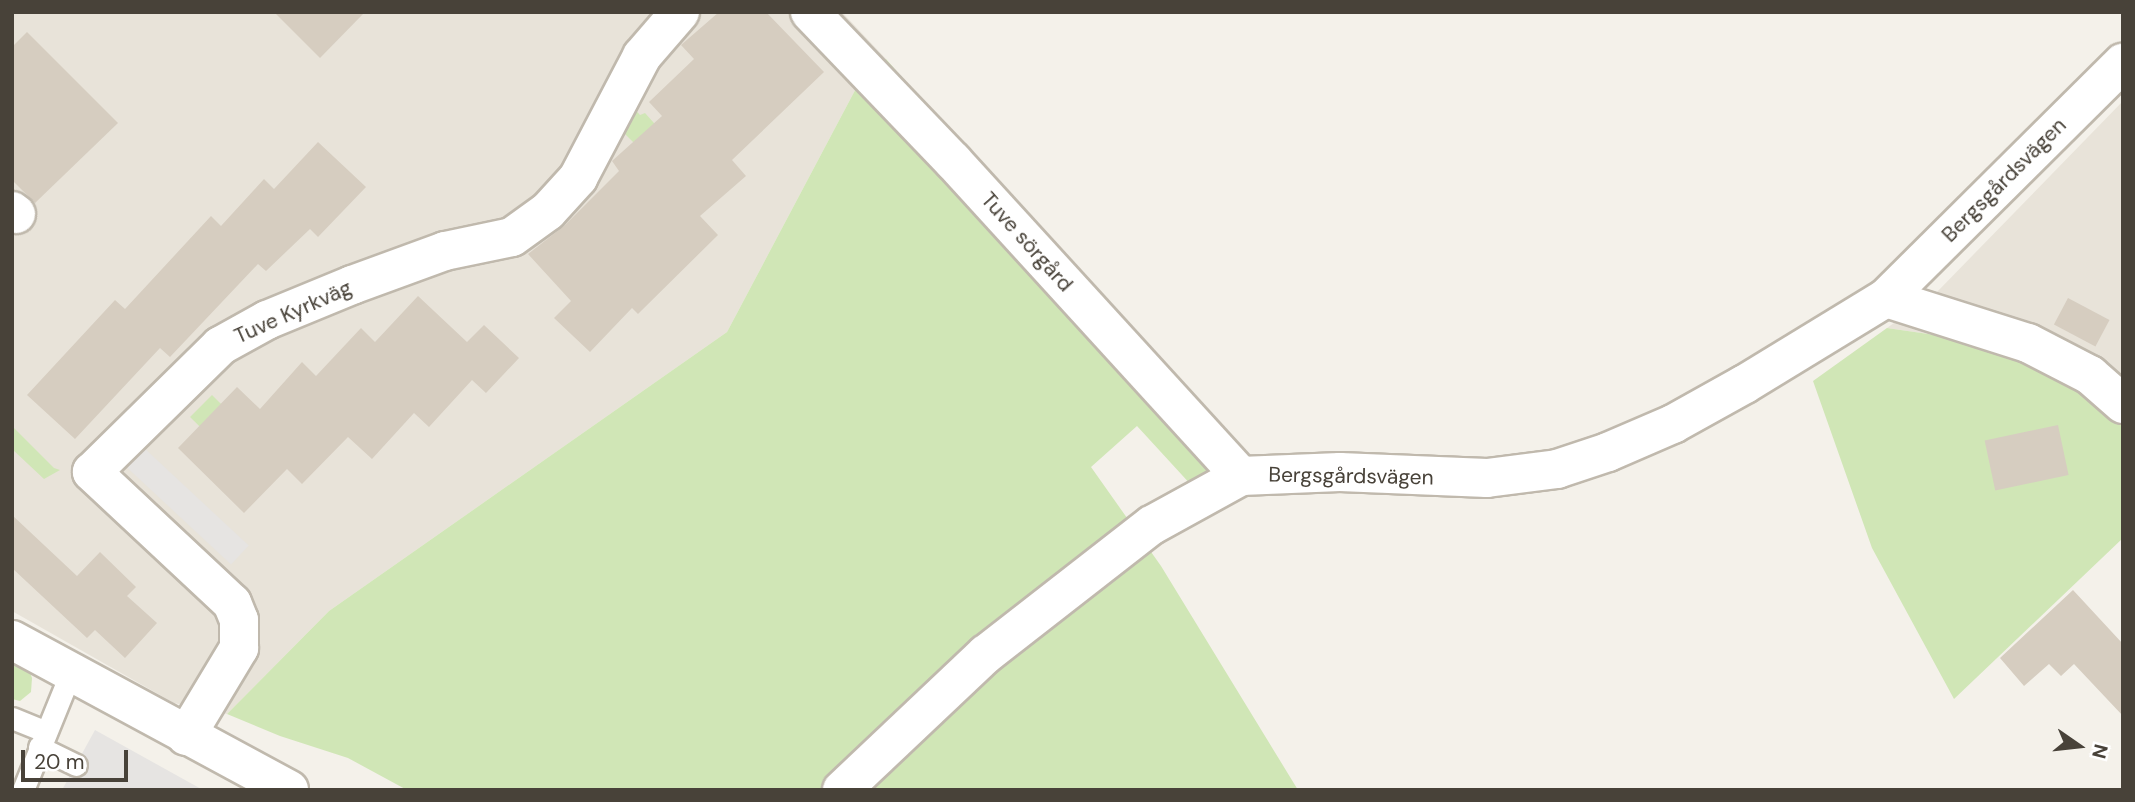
<!DOCTYPE html>
<html>
<head>
<meta charset="utf-8">
<style>
	body { margin:0 }
	#map { position:relative; width:2135px; height:802px; overflow:hidden; background:#f4f1ea; font-family:"DM Sans",sans-serif }
	div>[style] { position:absolute }
	[style*='--x'] { left:calc(var(--x)*1px); top:calc(var(--y)*1px); width:calc(var(--w)*1px); rotate:calc(var(--a)*1deg) }
	.residential>* { inset:0; background:#e8e3d9 }
	.green>* { inset:0; background:#d0e6b6; transform-origin:0 0 }
	.parking>* { inset:0; background:#e6e4e2; transform-origin:0 0 }
	.building>* { inset:0; background:#d6cdc0; transform-origin:0 0 }
	.roads { filter:drop-shadow(2px 0 #c0b9ad) drop-shadow(-2px 0 #c0b9ad) drop-shadow(0 2px #c0b9ad) drop-shadow(0 -2px #c0b9ad) }
	.service>* { height:21px; margin:-10.5px; padding:0 10.5px; transform-origin:10.5px; border-radius:10.5px; background:#fff }
	.minor>* { height:38px; margin:-19px; padding:0 19px; transform-origin:19px; border-radius:19px; background:#fff }
	.tertiary>* { height:38px; margin:-19px; padding:0 19px; transform-origin:19px; border-radius:19px; background:#fff }
	span { translate:-50% -50%; white-space:nowrap; text-align:center; line-height:1.15; -webkit-text-stroke:6px #fff; paint-order:stroke }
	.street-label { font-size:21px; color:#484239 }
	.frame { position:absolute; inset:0; border:14px solid #484239; pointer-events:none }
	.north { position:absolute; left:2044px; top:711px; width:70px; height:70px; -webkit-text-stroke:5px #fff; paint-order:stroke; rotate:104deg; font-size:19px; font-weight:700; line-height:28px; text-align:center; color:#484239 }
	.north::after { content:''; display:block; margin:auto; width:24px; height:32px; background:#484239; clip-path:polygon(50% 0,100% 100%,50% 72%,0 100%) }
	.scale { position:absolute; left:21px; top:750px; width:107px; height:32px; box-sizing:border-box; border:4px solid #484239; border-top:0; padding-left:9px; font-size:21px; line-height:24px; white-space:nowrap; color:#484239; -webkit-text-stroke:5px #fff; paint-order:stroke }
</style>
</head>
<body>
<div id="map">
	<div class="residential">
		<div style="clip-path:polygon(12px 12px,842px 12px,886px 59px,861px 79px,727px 332px,329px 611px,227px 714px,174px 703px,12px 611px)"></div>
		<div style="clip-path:polygon(2123px 101px,2123px 382px,2080px 393px,1997px 344px,1887px 328px,1937px 292px)"></div>
	</div>
	<div class="green">
		<div style="clip-path:polygon(886px 59px,1061px 258px,1239px 447px,1193px 487px,1137px 426px,1091px 467px,1161px 566px,1298px 790px,407px 790px,348px 758px,280px 736px,227px 714px,329px 611px,727px 332px,861px 79px)"></div>
		<div style="clip-path:polygon(631px 105px,640px 115px,645px 113px,670px 141px,651px 160px,619px 128px)"></div>
		<div style="clip-path:polygon(1887px 328px,1997px 344px,2080px 393px,2123px 382px,2123px 538px,1954px 699px,1872px 548px,1813px 381px)"></div>
		<div style="left:212px;top:395px;width:38px;height:31px;rotate:45deg"></div>
		<div style="clip-path:polygon(12px 426px,54px 468px,60px 470px,44px 479px,12px 449px)"></div>
		<div style="clip-path:polygon(12px 657px,29px 670px,32px 678px,31px 692px,20px 701px,12px 699px)"></div>
	</div>
	<div class="parking">
		<div style="left:142px;top:446px;width:146px;height:26px;rotate:43deg"></div>
		<div style="clip-path:polygon(95px 730px,203px 790px,62px 790px)"></div>
	</div>
	<div class="building">
		<div style="clip-path:polygon(274px 12px,365px 12px,320px 58px)"></div>
		<div style="clip-path:polygon(719px 12px,766px 12px,824px 72px,732px 160px,746px 176px,700px 216px,718px 235px,638px 314px,632px 308px,590px 352px,554px 318px,571px 301px,528px 254px,564px 226px,619px 171px,612px 161px,662px 116px,649px 102px,694px 59px,681px 45px)"></div>
		<div style="clip-path:polygon(27px 32px,118px 123px,35px 203px,12px 180px,12px 47px)"></div>
		<div style="clip-path:polygon(318px 142px,366px 187px,318px 237px,310px 229px,266px 271px,258px 264px,170px 357px,160px 348px,75px 439px,27px 395px,115px 300px,125px 309px,211px 216px,221px 226px,264px 179px,274px 189px)"></div>
		<div style="clip-path:polygon(418px 296px,467px 342px,484px 325px,519px 358px,486px 393px,472px 380px,429px 427px,414px 413px,372px 459px,348px 437px,302px 484px,287px 469px,244px 513px,178px 448px,237px 387px,260px 409px,302px 362px,316px 376px,361px 328px,375px 342px)"></div>
		<div style="left:2068px;top:298px;width:47px;height:30px;rotate:28deg"></div>
		<div style="left:2058px;top:425px;width:51px;height:75px;rotate:78deg"></div>
		<div style="clip-path:polygon(12px 515px,77px 576px,100px 552px,136px 587px,127px 596px,157px 623px,125px 658px,95px 630px,87px 638px,12px 568px)"></div>
		<div style="clip-path:polygon(2073px 590px,2123px 644px,2123px 716px,2074px 664px,2061px 676px,2049px 664px,2024px 686px,2000px 658px)"></div>
	</div>
	<div class="roads">
		<div class="service">
			<div style="--x:12;--y:718;--w:35;--a:22"></div>
			<div style="--x:39;--y:747;--w:41;--a:25.9"></div>
			<div style="--x:23;--y:790;--w:127;--a:-67.9"></div>
		</div>
		<div class="minor">
			<div style="--x:810;--y:12;--w:207;--a:46.2"></div>
			<div style="--x:953;--y:161;--w:427;--a:47.6"></div>
			<div style="--x:12;--y:211;--w:5;--a:37"></div>
			<div style="--x:1886;--y:298;--w:149;--a:17.6"></div>
			<div style="--x:2028;--y:343;--w:70;--a:27.3"></div>
			<div style="--x:2090;--y:375;--w:44;--a:41.3"></div>
			<div style="--x:186;--y:736;--w:103;--a:-58.9"></div>
			<div style="--x:239;--y:648;--w:28;--a:-90"></div>
			<div style="--x:239;--y:620;--w:18;--a:-112"></div>
			<div style="--x:232;--y:603;--w:192;--a:-136.9"></div>
			<div style="--x:92;--y:472;--w:180;--a:-44.5"></div>
			<div style="--x:220;--y:346;--w:54;--a:-29"></div>
			<div style="--x:267;--y:320;--w:92;--a:-22.4"></div>
			<div style="--x:352;--y:285;--w:99;--a:-20.1"></div>
			<div style="--x:445;--y:251;--w:68;--a:-11.8"></div>
			<div style="--x:512;--y:237;--w:44;--a:-35.8"></div>
			<div style="--x:548;--y:211;--w:45;--a:-47.7"></div>
			<div style="--x:578;--y:178;--w:138;--a:-62.3"></div>
			<div style="--x:642;--y:56;--w:58;--a:-49.2"></div>
			<div style="--x:842;--y:790;--w:198;--a:-43.4"></div>
			<div style="--x:986;--y:654;--w:210;--a:-37.9"></div>
			<div style="--x:1152;--y:525;--w:102;--a:-28.8"></div>
			<div style="--x:1241;--y:476;--w:99;--a:-2.3"></div>
			<div style="--x:1340;--y:472;--w:147;--a:2.3"></div>
			<div style="--x:1487;--y:478;--w:71;--a:-7.3"></div>
			<div style="--x:1557;--y:469;--w:54;--a:-18.4"></div>
			<div style="--x:1608;--y:452;--w:71;--a:-23.3"></div>
			<div style="--x:1673;--y:424;--w:82;--a:-29.1"></div>
			<div style="--x:1745;--y:384;--w:165;--a:-31.4"></div>
			<div style="--x:1886;--y:298;--w:334;--a:-44.8"></div>
		</div>
		<div class="tertiary">
			<div style="--x:12;--y:640;--w:315;--a:28.4"></div>
		</div>
	</div>
	<div class="street-label">
		<span style="left:2004px;top:180px;rotate:-45deg">Bergsgårdsvägen</span>
		<span style="left:1027px;top:242px;rotate:48deg">Tuve sörgård</span>
		<span style="left:293px;top:312px;rotate:-24deg">Tuve Kyrkväg</span>
		<span style="left:1351px;top:476px;rotate:1deg">Bergsgårdsvägen</span>
	</div>
	<div class="frame"></div>
	<div class="north">N</div>
	<div class="scale">20 m</div>
</div>
</body>
</html>
